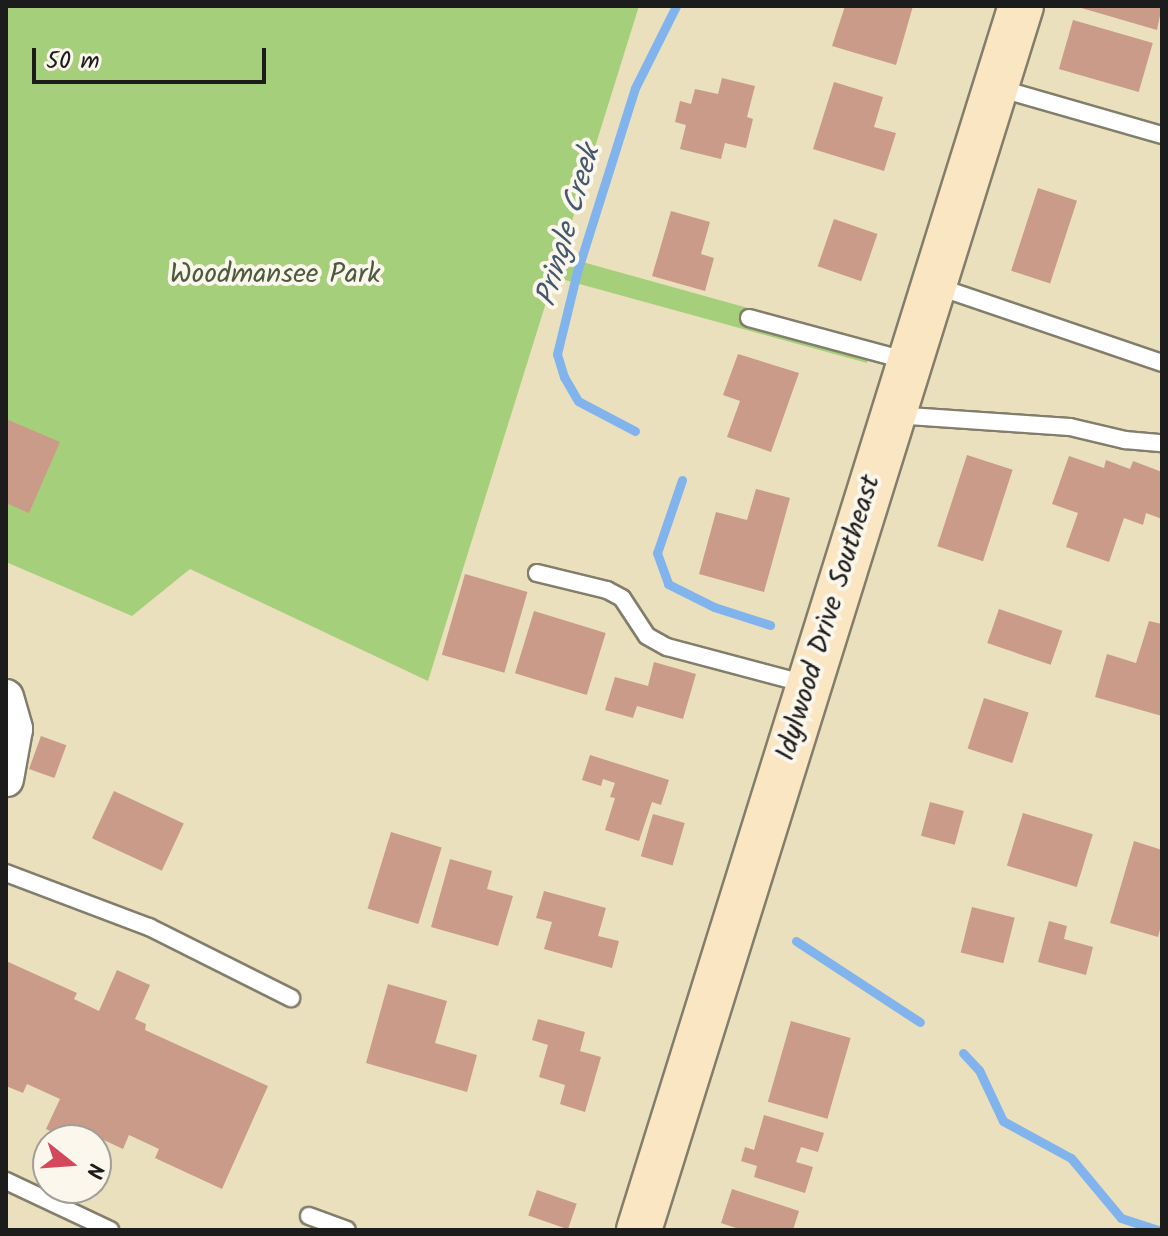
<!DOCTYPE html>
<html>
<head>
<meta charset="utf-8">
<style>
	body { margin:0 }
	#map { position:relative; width:1168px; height:1236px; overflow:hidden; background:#eae0bd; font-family:Kalam,sans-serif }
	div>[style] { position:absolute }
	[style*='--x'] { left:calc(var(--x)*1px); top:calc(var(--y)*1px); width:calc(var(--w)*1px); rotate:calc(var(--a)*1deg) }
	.green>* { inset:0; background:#a6cf7b }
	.stream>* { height:9px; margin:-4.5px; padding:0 4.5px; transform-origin:4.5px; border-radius:4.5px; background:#81b3ed }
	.building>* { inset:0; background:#ca9b88; transform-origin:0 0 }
	.roads { filter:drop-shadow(2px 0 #837e6c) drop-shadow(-2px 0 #837e6c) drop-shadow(0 2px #837e6c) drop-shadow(0 -2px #837e6c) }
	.lane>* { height:16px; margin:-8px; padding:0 8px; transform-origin:8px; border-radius:8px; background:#fff }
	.street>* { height:34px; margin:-17px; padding:0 17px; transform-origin:17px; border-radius:17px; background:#fff }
	.secondary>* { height:44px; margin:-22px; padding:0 22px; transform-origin:22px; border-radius:22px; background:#fbe6c3 }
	span { translate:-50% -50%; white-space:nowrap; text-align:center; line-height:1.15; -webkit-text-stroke:8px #fbf7ec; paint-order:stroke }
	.park-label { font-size:28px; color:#4c5b3d }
	.street-label { font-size:28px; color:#1c1c1c }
	.water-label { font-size:30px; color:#445870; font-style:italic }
	.frame { position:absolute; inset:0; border:8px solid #1c1c1c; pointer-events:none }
	.north { position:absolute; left:32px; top:1124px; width:80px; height:80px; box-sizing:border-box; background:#fbf7ec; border:2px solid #a29f99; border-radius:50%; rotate:107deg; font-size:22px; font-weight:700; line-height:32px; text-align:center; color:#1c1c1c }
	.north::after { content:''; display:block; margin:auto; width:28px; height:36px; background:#d1495b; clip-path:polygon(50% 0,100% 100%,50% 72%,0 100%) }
	.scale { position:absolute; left:32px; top:48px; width:234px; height:36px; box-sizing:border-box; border:4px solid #1c1c1c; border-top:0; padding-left:10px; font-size:24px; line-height:28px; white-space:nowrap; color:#1c1c1c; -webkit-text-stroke:6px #fbf7ec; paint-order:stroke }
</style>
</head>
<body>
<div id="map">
	<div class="green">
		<div style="clip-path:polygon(6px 6px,639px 6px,561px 256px,873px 343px,867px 363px,554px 277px,428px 681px,190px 569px,132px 616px,6px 562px)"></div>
	</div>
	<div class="stream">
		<div style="--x:635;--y:431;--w:64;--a:-152.2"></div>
		<div style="--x:578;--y:401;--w:28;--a:-120"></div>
		<div style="--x:564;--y:377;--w:24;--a:-107"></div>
		<div style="--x:557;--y:354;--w:84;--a:-76.3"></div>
		<div style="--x:577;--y:272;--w:193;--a:-72.5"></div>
		<div style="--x:635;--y:88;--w:92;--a:-63.4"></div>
		<div style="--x:682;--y:480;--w:77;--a:108.9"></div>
		<div style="--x:657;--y:553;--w:33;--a:70"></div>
		<div style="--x:668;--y:584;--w:51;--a:26.6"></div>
		<div style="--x:714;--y:607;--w:59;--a:17.8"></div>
		<div style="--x:796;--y:941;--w:148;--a:33.2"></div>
		<div style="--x:963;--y:1053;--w:23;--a:47"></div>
		<div style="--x:979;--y:1070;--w:56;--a:64.8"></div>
		<div style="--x:1003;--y:1121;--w:77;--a:28.6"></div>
		<div style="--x:1071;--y:1158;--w:78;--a:50.2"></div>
		<div style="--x:1121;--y:1218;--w:40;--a:18"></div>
	</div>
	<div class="building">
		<div style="clip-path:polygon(845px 6px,913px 6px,896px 65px,832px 46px)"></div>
		<div style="clip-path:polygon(1162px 6px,1157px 30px,1078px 7px,1078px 6px)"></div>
		<div style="left:1073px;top:20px;width:83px;height:51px;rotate:16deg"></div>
		<div style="clip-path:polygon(722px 78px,755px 86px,747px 117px,753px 119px,746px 148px,725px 143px,721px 159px,680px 149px,686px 125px,675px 122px,680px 101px,691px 104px,695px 89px,718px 94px)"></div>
		<div style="clip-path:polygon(834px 82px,883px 97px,874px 127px,896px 133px,884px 171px,813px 149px)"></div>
		<div style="left:1038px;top:188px;width:41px;height:87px;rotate:18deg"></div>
		<div style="clip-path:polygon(671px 211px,710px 222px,701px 254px,714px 258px,705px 291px,652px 276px)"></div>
		<div style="left:834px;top:219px;width:46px;height:50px;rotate:19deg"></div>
		<div style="clip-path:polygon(738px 354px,799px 373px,771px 452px,727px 437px,740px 401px,723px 395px)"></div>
		<div style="clip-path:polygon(6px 419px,60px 442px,29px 513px,6px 503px)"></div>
		<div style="left:967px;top:455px;width:48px;height:96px;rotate:18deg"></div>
		<div style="clip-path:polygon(1069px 456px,1104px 468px,1106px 460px,1130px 469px,1133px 461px,1162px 472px,1162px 519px,1146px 513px,1143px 525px,1124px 518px,1109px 562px,1066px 547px,1078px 513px,1052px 504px)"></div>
		<div style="clip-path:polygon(756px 489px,790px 498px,764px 592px,699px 574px,716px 512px,747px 520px)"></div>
		<div style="left:465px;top:574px;width:65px;height:84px;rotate:16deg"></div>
		<div style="left:999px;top:609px;width:67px;height:36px;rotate:19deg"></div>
		<div style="left:534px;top:611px;width:75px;height:65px;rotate:17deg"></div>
		<div style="clip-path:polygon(1149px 621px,1162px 624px,1162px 716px,1095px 697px,1107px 654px,1136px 663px)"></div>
		<div style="clip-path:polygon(654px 662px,696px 674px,683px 719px,637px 706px,633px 718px,605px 710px,615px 677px,648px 686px)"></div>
		<div style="left:984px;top:698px;width:47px;height:53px;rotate:18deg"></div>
		<div style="left:41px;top:736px;width:27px;height:35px;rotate:20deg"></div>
		<div style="clip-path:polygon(590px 755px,669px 780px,661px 805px,652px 802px,639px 841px,605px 830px,615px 798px,610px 797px,615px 783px,603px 779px,601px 786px,582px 780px)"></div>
		<div style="left:114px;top:791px;width:77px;height:52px;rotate:25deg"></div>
		<div style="left:930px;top:802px;width:35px;height:35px;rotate:15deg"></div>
		<div style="left:1023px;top:813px;width:73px;height:55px;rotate:17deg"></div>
		<div style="left:653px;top:814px;width:33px;height:44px;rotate:16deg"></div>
		<div style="left:391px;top:832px;width:53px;height:80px;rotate:17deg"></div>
		<div style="clip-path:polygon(1134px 841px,1162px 850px,1162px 922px,1158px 937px,1110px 923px)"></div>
		<div style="clip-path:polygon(450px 859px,492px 871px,487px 889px,513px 896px,498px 946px,431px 927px)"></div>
		<div style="clip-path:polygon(544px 891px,606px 908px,598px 936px,619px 941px,612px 968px,544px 949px,552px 922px,536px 918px)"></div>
		<div style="left:972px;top:907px;width:44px;height:47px;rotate:14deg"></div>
		<div style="clip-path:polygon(1049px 921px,1067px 926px,1064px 939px,1093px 947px,1086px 975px,1038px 962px)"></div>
		<div style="clip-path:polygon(6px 961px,77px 993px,74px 999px,99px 1011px,117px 970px,150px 985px,135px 1019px,146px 1024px,145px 1030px,268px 1086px,222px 1189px,155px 1158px,159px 1149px,129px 1135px,123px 1149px,93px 1135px,91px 1140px,69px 1140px,46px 1129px,60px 1099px,27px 1084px,23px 1093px,6px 1086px)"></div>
		<div style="clip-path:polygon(388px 984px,447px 1001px,435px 1043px,477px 1055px,467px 1092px,366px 1063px)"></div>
		<div style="clip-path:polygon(538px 1019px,585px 1032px,580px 1051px,601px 1057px,585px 1112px,560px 1104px,565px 1085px,539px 1077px,548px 1045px,532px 1040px)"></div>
		<div style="left:791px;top:1021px;width:62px;height:84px;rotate:16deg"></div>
		<div style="clip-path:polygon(764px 1115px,824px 1133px,818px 1152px,801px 1147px,796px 1162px,813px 1167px,805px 1193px,754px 1177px,757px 1166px,741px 1161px,745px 1147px,754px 1150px)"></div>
		<div style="clip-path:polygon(732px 1189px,799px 1211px,793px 1230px,742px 1230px,721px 1223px)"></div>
		<div style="left:537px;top:1190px;width:42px;height:27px;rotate:19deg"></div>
	</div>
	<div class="roads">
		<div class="lane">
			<div style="--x:998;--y:88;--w:171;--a:16"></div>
			<div style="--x:936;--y:286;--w:239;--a:18.8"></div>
			<div style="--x:749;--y:318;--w:165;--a:15.1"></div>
			<div style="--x:894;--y:415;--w:176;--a:3.9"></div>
			<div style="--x:1070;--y:427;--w:57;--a:13.3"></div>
			<div style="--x:1125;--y:440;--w:37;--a:5"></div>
			<div style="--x:537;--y:573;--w:72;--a:13.7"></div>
			<div style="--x:607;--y:590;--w:17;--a:28"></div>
			<div style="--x:622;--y:598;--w:45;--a:56.7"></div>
			<div style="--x:647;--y:636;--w:23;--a:29"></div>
			<div style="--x:667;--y:647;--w:144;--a:14.9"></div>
			<div style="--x:6;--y:873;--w:153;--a:20.7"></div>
			<div style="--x:149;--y:927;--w:159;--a:26.6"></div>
			<div style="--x:6;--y:1181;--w:115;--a:25.2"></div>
			<div style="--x:309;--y:1216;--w:40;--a:20.2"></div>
		</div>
		<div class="street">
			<div style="--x:6;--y:697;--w:33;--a:74"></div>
			<div style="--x:15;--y:729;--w:51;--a:100.2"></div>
		</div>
		<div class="secondary">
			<div style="--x:639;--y:1230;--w:1282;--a:-72.67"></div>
		</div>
	</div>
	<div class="park-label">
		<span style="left:275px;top:275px">Woodmansee Park</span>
	</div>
	<div class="street-label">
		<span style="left:829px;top:618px;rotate:-73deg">Idylwood Drive Southeast</span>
	</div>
	<div class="water-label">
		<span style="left:569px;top:226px;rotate:-74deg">Pringle Creek</span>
	</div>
	<div class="frame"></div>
	<div class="north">N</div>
	<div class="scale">50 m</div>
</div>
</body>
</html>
